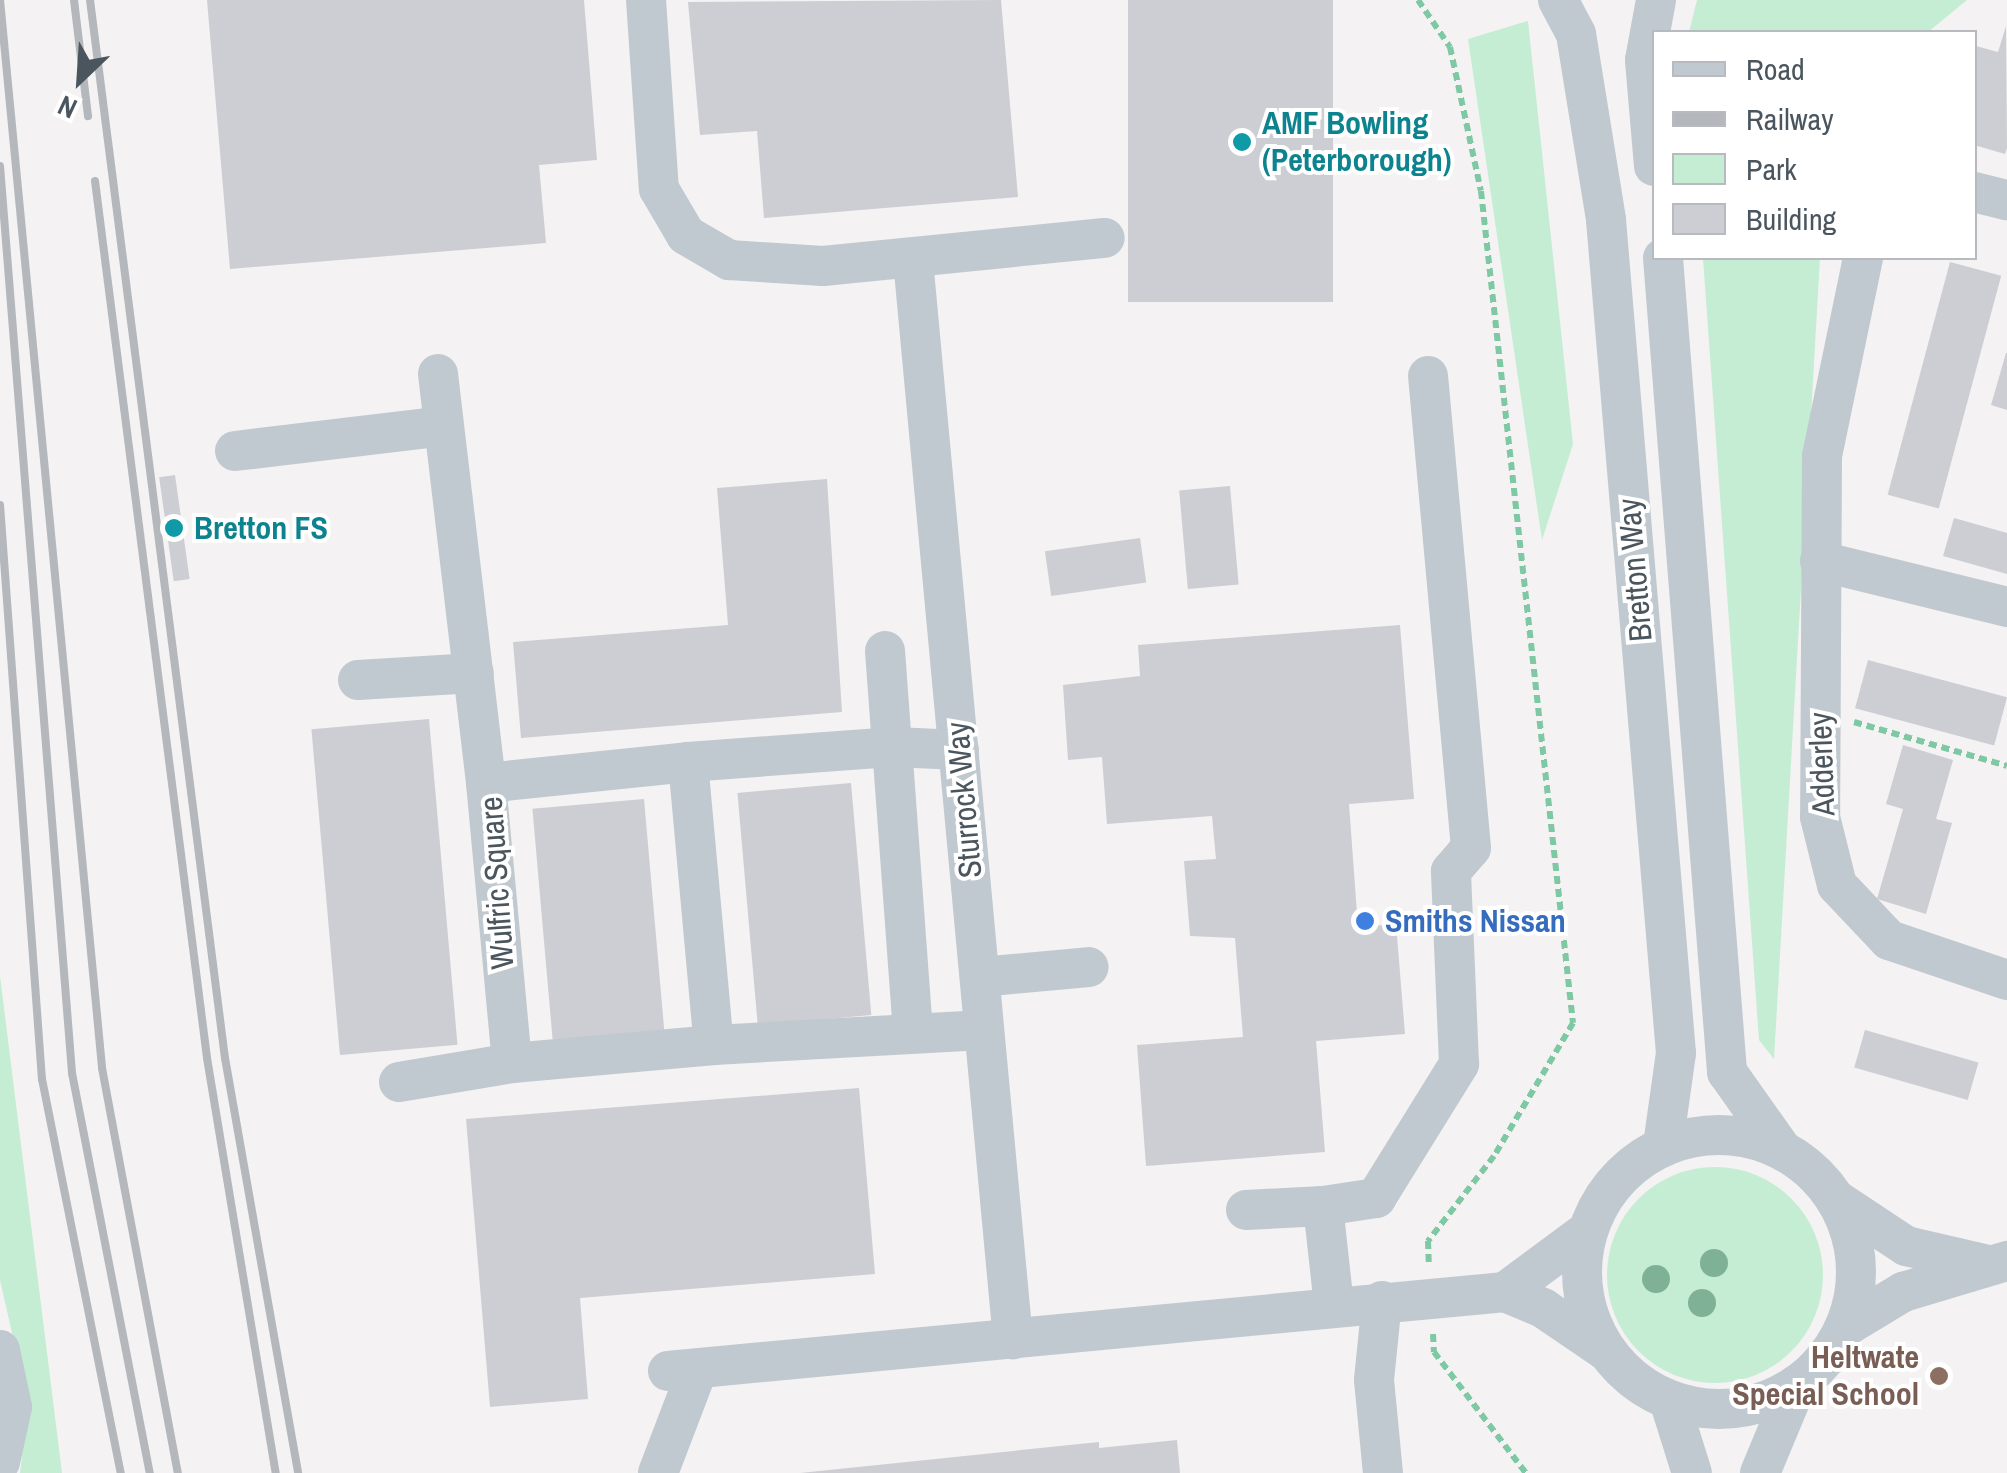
<!DOCTYPE html>
<html>
<head>
<meta charset="utf-8">
<style>
	body { margin:0 }
	#map { position:relative; width:2007px; height:1473px; overflow:hidden; background:#f4f2f2; font-family:"Archivo Narrow",sans-serif }
	div>[style] { position:absolute }
	[style*='--x'] { left:calc(var(--x)*1px); top:calc(var(--y)*1px); width:calc(var(--w)*1px); rotate:calc(var(--a)*1deg) }
	.green>* { inset:0; background:#c4edd4 }
	.round { border-radius:50% }
	.building>* { inset:0; background:#ccced3; transform-origin:0 0 }
	.path>* { height:6px; margin-top:-3px; transform-origin:0; background:repeating-linear-gradient(90deg,#7ec9a4 0 8px,transparent 0 13px) }
	.minor>* { height:40px; margin:-20px; padding:0 20px; transform-origin:20px; border-radius:20px; background:#c0c9cf }
	.minor>.ring { margin:-20px; padding:0; box-sizing:content-box; background:none; border:40px solid #c0c9cf; border-radius:50% }
	.rail>* { height:8px; margin:-4px; padding:0 4px; transform-origin:4px; border-radius:4px; background:#b4b7bb }
	.trees>* { width:28px; height:28px; margin:-14px; border-radius:50%; background:#7fb197 }
	.dots>* { width:28px; height:28px; translate:-50% -50%; box-sizing:border-box; border:5px solid #fff; border-radius:50% }
	span { translate:-50% -50%; white-space:nowrap; text-align:center; line-height:1.15; -webkit-text-stroke:8px #fff; paint-order:stroke }
	.culture-label { font-size:32px; color:#0d838f; font-weight:700 }
	.left { translate:0 -50%; text-align:left }
	.street-label { font-size:32px; color:#4a555e }
	.shop-label { font-size:32px; color:#366cbe; font-weight:700 }
	.education-label { font-size:32px; color:#785e54; font-weight:700 }
	.right { translate:-100% -50%; text-align:right }
	.legend { position:absolute; left:1652px; top:30px; width:325px; height:230px; box-sizing:border-box; background:#fff; border:2px solid #b7bbbf; margin:0; padding:12px 18px; list-style:none; font-size:30px; color:#4a555e }
	.legend li { display:flex; align-items:center; gap:20px; height:50px }
	.legend b { width:50px; border:2px solid #b7bbbf }
	.north { position:absolute; left:30px; top:30px; width:100px; height:100px; -webkit-text-stroke:8px #fff; paint-order:stroke; rotate:205deg; font-size:28px; font-weight:700; line-height:40px; text-align:center; color:#4a555e }
	.north::after { content:''; display:block; margin:auto; width:35px; height:45px; background:#4a555e; clip-path:polygon(50% 0,100% 100%,50% 72%,0 100%) }
</style>
</head>
<body>
<div id="map">
	<div class="green">
		<div style="clip-path:polygon(1697px 0,1967px 0,1928px 32px,1689px 32px)"></div>
		<div style="clip-path:polygon(1528px 21px,1573px 444px,1542px 540px,1468px 39px)"></div>
		<div style="clip-path:polygon(1703px 258px,1820px 258px,1774px 1059px,1759px 1040px)"></div>
		<div style="clip-path:polygon(0 976px,62px 1473px,20px 1473px,28px 1403px,0 1280px)"></div>
		<div class="round" style="left:1607px;top:1167px;width:216px;height:216px"></div>
	</div>
	<div class="building">
		<div style="clip-path:polygon(207px 0,584px 0,597px 160px,539px 165px,546px 243px,230px 269px)"></div>
		<div style="clip-path:polygon(1001px 0,1018px 197px,764px 218px,757px 131px,700px 135px,688px 2px)"></div>
		<div style="left:1128px;top:0;width:205px;height:302px"></div>
		<div style="clip-path:polygon(2006px 26px,2007px 148px,2005px 154px,1974px 145px,1974px 53px,1976px 46px,1998px 52px)"></div>
		<div style="left:1950px;top:262px;width:53px;height:241px;rotate:15deg"></div>
		<div style="clip-path:polygon(2006px 353px,2007px 353px,2007px 410px,1991px 405px)"></div>
		<div style="left:175px;top:475px;width:105px;height:16px;rotate:82deg"></div>
		<div style="clip-path:polygon(827px 479px,842px 712px,521px 738px,513px 642px,728px 625px,717px 488px)"></div>
		<div style="left:1230px;top:486px;width:99px;height:51px;rotate:85deg"></div>
		<div style="clip-path:polygon(1954px 518px,2007px 533px,2007px 574px,1943px 556px)"></div>
		<div style="left:1140px;top:538px;width:45px;height:96px;rotate:82deg"></div>
		<div style="clip-path:polygon(1400px 625px,1414px 799px,1349px 804px,1358px 927px,1396px 924px,1405px 1034px,1316px 1041px,1325px 1152px,1146px 1166px,1137px 1045px,1243px 1037px,1235px 938px,1190px 936px,1184px 861px,1216px 859px,1212px 816px,1107px 824px,1102px 757px,1068px 760px,1063px 685px,1140px 676px,1138px 645px)"></div>
		<div style="left:1868px;top:660px;width:144px;height:50px;rotate:15deg"></div>
		<div style="left:429px;top:719px;width:327px;height:118px;rotate:85deg"></div>
		<div style="clip-path:polygon(1903px 745px,1953px 760px,1936px 819px,1952px 823px,1926px 914px,1877px 899px,1903px 809px,1886px 804px)"></div>
		<div style="left:851px;top:783px;width:233px;height:114px;rotate:85deg"></div>
		<div style="left:644px;top:799px;width:236px;height:112px;rotate:85deg"></div>
		<div style="left:1865px;top:1030px;width:118px;height:39px;rotate:16deg"></div>
		<div style="clip-path:polygon(859px 1088px,875px 1274px,580px 1298px,588px 1399px,490px 1407px,466px 1119px)"></div>
		<div style="clip-path:polygon(1177px 1440px,1180px 1473px,800px 1473px,1099px 1442px,1099px 1448px)"></div>
	</div>
	<div class="path">
		<div style="--x:1418;--y:0;--w:57;--a:55.8"></div>
		<div style="--x:1450;--y:47;--w:147;--a:77.9"></div>
		<div style="--x:1481;--y:191;--w:837;--a:83.69"></div>
		<div style="--x:1573;--y:1023;--w:155;--a:120.7"></div>
		<div style="--x:1494;--y:1156;--w:108;--a:127.8"></div>
		<div style="--x:1428;--y:1241;--w:25;--a:88"></div>
		<div style="--x:1854;--y:722;--w:159;--a:16"></div>
		<div style="--x:1433;--y:1334;--w:18;--a:87"></div>
		<div style="--x:1434;--y:1352;--w:152;--a:52.8"></div>
	</div>
	<div class="minor">
		<div style="--x:646;--y:0;--w:189;--a:86.1"></div>
		<div style="--x:659;--y:189;--w:53;--a:59.6"></div>
		<div style="--x:686;--y:235;--w:50;--a:30.2"></div>
		<div style="--x:729;--y:260;--w:94;--a:3.7"></div>
		<div style="--x:823;--y:266;--w:283;--a:-5.7"></div>
		<div style="--x:1558;--y:0;--w:38;--a:62"></div>
		<div style="--x:1576;--y:34;--w:188;--a:80.8"></div>
		<div style="--x:1606;--y:220;--w:836;--a:85.2"></div>
		<div style="--x:1676;--y:1053;--w:94;--a:98"></div>
		<div style="--x:1654;--y:166;--w:106;--a:-94.9"></div>
		<div style="--x:1645;--y:60;--w:61;--a:-79.6"></div>
		<div style="--x:1974;--y:192;--w:34;--a:14"></div>
		<div style="--x:1663;--y:258;--w:817;--a:85.5"></div>
		<div style="--x:1727;--y:1072;--w:95;--a:54.8"></div>
		<div style="--x:1863;--y:258;--w:202;--a:101.7"></div>
		<div style="--x:1822;--y:456;--w:361;--a:90.3"></div>
		<div style="--x:1820;--y:817;--w:70;--a:76"></div>
		<div style="--x:1837;--y:885;--w:76;--a:46.6"></div>
		<div style="--x:1889;--y:940;--w:125;--a:18.7"></div>
		<div style="--x:913;--y:260;--w:1084;--a:84.71"></div>
		<div style="--x:438;--y:374;--w:412;--a:83.3"></div>
		<div style="--x:235;--y:451;--w:210;--a:-6.8"></div>
		<div style="--x:1820;--y:561;--w:193;--a:13.8"></div>
		<div style="--x:885;--y:651;--w:382;--a:85.8"></div>
		<div style="--x:358;--y:680;--w:116;--a:-3.5"></div>
		<div style="--x:688;--y:762;--w:284;--a:84.8"></div>
		<div style="--x:980;--y:977;--w:109;--a:-5.2"></div>
		<div style="--x:512;--y:1063;--w:281;--a:-95.3"></div>
		<div style="--x:486;--y:783;--w:203;--a:-5.9"></div>
		<div style="--x:688;--y:762;--w:207;--a:-4.2"></div>
		<div style="--x:894;--y:747;--w:65;--a:2.6"></div>
		<div style="--x:399;--y:1082;--w:115;--a:-9.5"></div>
		<div style="--x:512;--y:1063;--w:203;--a:-5.1"></div>
		<div style="--x:714;--y:1045;--w:270;--a:-3.2"></div>
		<div class="ring" style="left:1582px;top:1135px;width:234px;height:234px"></div>
		<div style="--x:1835;--y:1199;--w:85;--a:33.5"></div>
		<div style="--x:1906;--y:1246;--w:80;--a:13"></div>
		<div style="--x:1323;--y:1206;--w:54;--a:-8.6"></div>
		<div style="--x:1376;--y:1198;--w:158;--a:-58.2"></div>
		<div style="--x:1459;--y:1064;--w:193;--a:-92.4"></div>
		<div style="--x:1451;--y:871;--w:30;--a:-49"></div>
		<div style="--x:1471;--y:848;--w:474;--a:-95.2"></div>
		<div style="--x:1246;--y:1210;--w:77;--a:-3"></div>
		<div style="--x:1323;--y:1206;--w:100;--a:83.7"></div>
		<div style="--x:1505;--y:1292;--w:102;--a:-36.6"></div>
		<div style="--x:1382;--y:1301;--w:79;--a:95.8"></div>
		<div style="--x:1374;--y:1380;--w:93;--a:84.5"></div>
		<div style="--x:1845;--y:1327;--w:68;--a:-31.1"></div>
		<div style="--x:1903;--y:1292;--w:109;--a:-16.6"></div>
		<div style="--x:0;--y:1350;--w:58;--a:78.1"></div>
		<div style="--x:12;--y:1407;--w:56;--a:102.3"></div>
		<div style="--x:668;--y:1371;--w:841;--a:-5.39"></div>
		<div style="--x:1505;--y:1292;--w:41;--a:22.8"></div>
		<div style="--x:1543;--y:1308;--w:76;--a:34.3"></div>
		<div style="--x:1670;--y:1403;--w:73;--a:72.6"></div>
		<div style="--x:658;--y:1473;--w:112;--a:-69.1"></div>
		<div style="--x:1760;--y:1473;--w:96;--a:-67.4"></div>
	</div>
	<div class="rail">
		<div style="--x:0;--y:0;--w:1073;--a:84.54"></div>
		<div style="--x:102;--y:1068;--w:412;--a:79.4"></div>
		<div style="--x:74;--y:0;--w:117;--a:83.1"></div>
		<div style="--x:90;--y:0;--w:1067;--a:82.73"></div>
		<div style="--x:225;--y:1058;--w:421;--a:80"></div>
		<div style="--x:0;--y:166;--w:910;--a:85.46"></div>
		<div style="--x:72;--y:1073;--w:408;--a:79"></div>
		<div style="--x:95;--y:181;--w:884;--a:82.72"></div>
		<div style="--x:207;--y:1058;--w:421;--a:80.6"></div>
		<div style="--x:0;--y:505;--w:576;--a:85.82"></div>
		<div style="--x:42;--y:1079;--w:402;--a:78.7"></div>
	</div>
	<div class="trees">
		<div style="left:1714px;top:1263px"></div>
		<div style="left:1656px;top:1279px"></div>
		<div style="left:1702px;top:1303px"></div>
	</div>
	<div class="dots">
		<div style="left:1242px;top:142px;background:#0f9aa8"></div>
		<div style="left:174px;top:528px;background:#0f9aa8"></div>
		<div style="left:1365px;top:921px;background:#3f7fe0"></div>
		<div style="left:1939px;top:1376px;background:#8d6e63"></div>
	</div>
	<div class="culture-label">
		<span class="left" style="left:1262px;top:142px">AMF Bowling<br>(Peterborough)</span>
		<span class="left" style="left:194px;top:528px">Bretton FS</span>
	</div>
	<div class="street-label">
		<span style="left:1635px;top:570px;rotate:-95deg">Bretton Way</span>
		<span style="left:1822px;top:764px;rotate:-92deg">Adderley</span>
		<span style="left:964px;top:800px;rotate:-95deg">Sturrock Way</span>
		<span style="left:497px;top:883px;rotate:-94deg">Wulfric Square</span>
	</div>
	<div class="shop-label">
		<span class="left" style="left:1385px;top:921px">Smiths Nissan</span>
	</div>
	<div class="education-label">
		<span class="right" style="left:1919px;top:1376px">Heltwate<br>Special School</span>
	</div>
	<ul class="legend">
	<li><b style="height:12px;background:#c0c9cf"></b>Road</li>
	<li><b style="height:12px;background:#b4b7bb"></b>Railway</li>
	<li><b style="height:28px;background:#c4edd4"></b>Park</li>
	<li><b style="height:28px;background:#ccced3"></b>Building</li>
	</ul>
	<div class="north">N</div>
</div>
</body>
</html>
